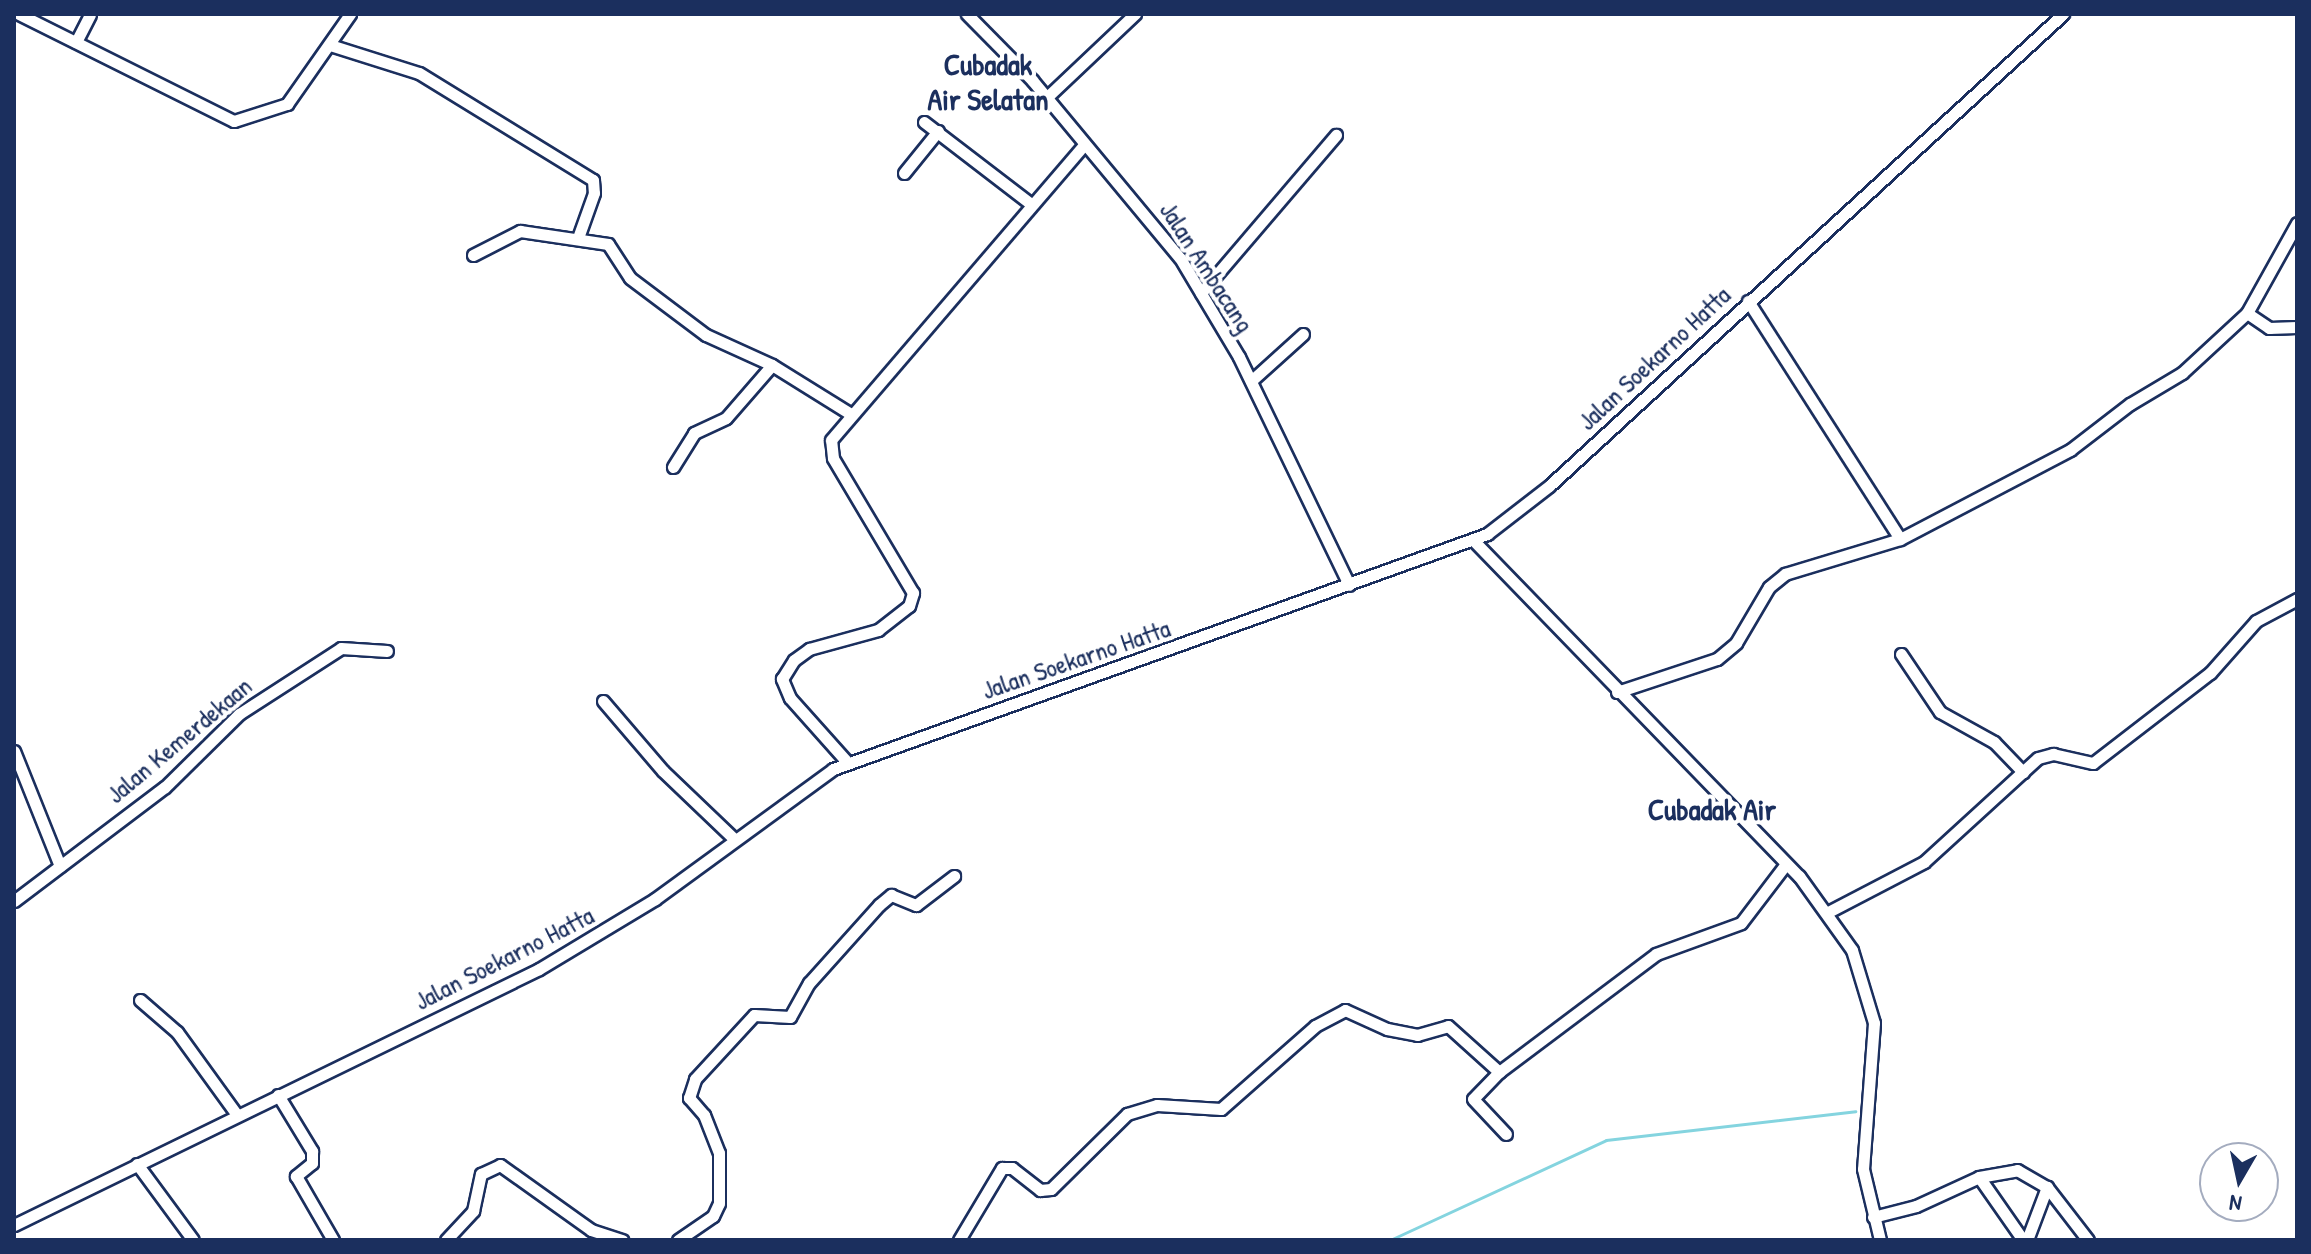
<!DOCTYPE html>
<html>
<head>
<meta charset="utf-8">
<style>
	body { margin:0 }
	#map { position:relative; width:2311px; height:1254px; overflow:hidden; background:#fff; font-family:"Patrick Hand",sans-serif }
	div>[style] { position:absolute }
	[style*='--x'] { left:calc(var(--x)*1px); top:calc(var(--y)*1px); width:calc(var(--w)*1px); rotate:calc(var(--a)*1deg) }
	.stream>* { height:3px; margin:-1.5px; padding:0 1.5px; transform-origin:1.5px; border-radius:1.5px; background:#84d4df }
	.roads { filter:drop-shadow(2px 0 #1b2f5e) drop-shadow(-2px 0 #1b2f5e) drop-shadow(0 2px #1b2f5e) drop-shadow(0 -2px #1b2f5e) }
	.minor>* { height:11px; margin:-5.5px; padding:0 5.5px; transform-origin:5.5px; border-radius:5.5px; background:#fff }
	span { translate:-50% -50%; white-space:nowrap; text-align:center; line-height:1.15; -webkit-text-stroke:8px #fff; paint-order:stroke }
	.street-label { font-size:26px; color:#1b2f5e }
	.quarter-label { font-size:30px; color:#1b2f5e; font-weight:700 }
	.frame { position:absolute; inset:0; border:16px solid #1b2f5e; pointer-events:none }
	.north { position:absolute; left:2199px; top:1142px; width:80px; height:80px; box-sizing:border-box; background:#fff; border:2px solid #a4acbf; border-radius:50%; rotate:189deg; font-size:22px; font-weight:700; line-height:32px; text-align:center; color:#1b2f5e }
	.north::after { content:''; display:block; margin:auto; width:28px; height:36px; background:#1b2f5e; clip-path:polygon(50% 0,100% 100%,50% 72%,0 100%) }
</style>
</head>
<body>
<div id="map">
	<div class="stream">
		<div style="--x:1390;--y:1240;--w:238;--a:-24.8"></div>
		<div style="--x:1606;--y:1140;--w:251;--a:-6.6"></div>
	</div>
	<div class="roads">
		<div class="minor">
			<div style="--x:19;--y:14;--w:240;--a:26.5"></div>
			<div style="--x:234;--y:121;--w:56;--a:-17.8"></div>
			<div style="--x:287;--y:104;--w:110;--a:-55"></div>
			<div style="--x:967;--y:14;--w:93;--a:45.4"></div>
			<div style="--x:1032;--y:80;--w:231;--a:50.3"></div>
			<div style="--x:1180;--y:258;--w:115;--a:59.2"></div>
			<div style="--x:1239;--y:357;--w:253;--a:64.2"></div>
			<div style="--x:76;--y:42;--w:31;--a:-63"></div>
			<div style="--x:330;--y:45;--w:93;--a:17.5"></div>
			<div style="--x:419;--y:73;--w:204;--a:31.6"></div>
			<div style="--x:593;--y:180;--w:13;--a:86"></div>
			<div style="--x:594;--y:193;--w:48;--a:109.6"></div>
			<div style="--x:1045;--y:99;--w:124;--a:-43.4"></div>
			<div style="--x:924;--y:122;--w:135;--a:37.5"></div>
			<div style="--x:904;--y:173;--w:54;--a:-51"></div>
			<div style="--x:473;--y:255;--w:53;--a:-27.1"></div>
			<div style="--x:520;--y:231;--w:89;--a:8.4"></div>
			<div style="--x:608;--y:244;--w:40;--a:57.1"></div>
			<div style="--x:630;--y:278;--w:95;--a:36.9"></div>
			<div style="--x:706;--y:335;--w:72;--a:24.4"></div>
			<div style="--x:772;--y:365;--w:91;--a:31.9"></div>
			<div style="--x:1201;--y:293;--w:208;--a:-49.5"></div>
			<div style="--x:1748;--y:301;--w:282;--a:57.4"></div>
			<div style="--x:1900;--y:539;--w:192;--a:-27.6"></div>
			<div style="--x:2070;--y:450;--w:76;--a:-37.5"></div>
			<div style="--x:2130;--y:404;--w:61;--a:-30.8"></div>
			<div style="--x:2182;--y:373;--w:88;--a:-42.7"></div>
			<div style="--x:2247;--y:313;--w:103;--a:-60.9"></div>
			<div style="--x:2247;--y:313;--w:27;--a:34"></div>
			<div style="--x:2269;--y:328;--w:28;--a:-2"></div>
			<div style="--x:1251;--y:381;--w:70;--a:-42.1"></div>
			<div style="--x:673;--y:467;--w:40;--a:-58"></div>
			<div style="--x:694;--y:433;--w:35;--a:-25"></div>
			<div style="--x:726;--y:418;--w:70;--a:-49"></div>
			<div style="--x:1474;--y:541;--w:467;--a:45.9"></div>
			<div style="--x:1799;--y:876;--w:91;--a:54.4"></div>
			<div style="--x:1852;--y:950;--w:76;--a:73.2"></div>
			<div style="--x:1874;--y:1023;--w:146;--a:94.3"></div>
			<div style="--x:1863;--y:1169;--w:73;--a:76.5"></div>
			<div style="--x:1901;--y:654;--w:70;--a:56.1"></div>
			<div style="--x:1940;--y:712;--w:62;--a:29.1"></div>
			<div style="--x:1994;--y:742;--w:42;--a:46"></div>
			<div style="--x:1617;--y:692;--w:105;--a:-18.3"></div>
			<div style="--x:1717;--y:659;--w:25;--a:-40"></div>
			<div style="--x:1736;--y:643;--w:65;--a:-59.5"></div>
			<div style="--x:1769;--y:587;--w:21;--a:-39"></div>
			<div style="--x:1785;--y:574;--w:120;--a:-16.9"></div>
			<div style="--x:603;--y:701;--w:92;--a:49.4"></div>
			<div style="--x:663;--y:771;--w:97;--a:43.7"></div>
			<div style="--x:14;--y:751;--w:124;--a:68.2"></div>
			<div style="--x:848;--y:763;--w:87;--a:-131.7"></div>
			<div style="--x:790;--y:698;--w:21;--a:-113"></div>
			<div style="--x:782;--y:679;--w:22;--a:-58"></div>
			<div style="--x:794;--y:660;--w:19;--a:-36"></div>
			<div style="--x:809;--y:649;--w:72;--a:-15.4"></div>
			<div style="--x:878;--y:630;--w:39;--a:-38"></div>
			<div style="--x:909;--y:606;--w:14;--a:-73"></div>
			<div style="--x:913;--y:593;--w:157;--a:-120.7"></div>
			<div style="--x:833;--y:458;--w:18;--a:-96"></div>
			<div style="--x:831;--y:440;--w:389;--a:-49.4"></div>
			<div style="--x:14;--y:901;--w:189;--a:-37.1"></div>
			<div style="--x:165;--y:787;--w:104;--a:-44.6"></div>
			<div style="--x:239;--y:714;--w:121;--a:-32.9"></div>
			<div style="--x:341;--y:648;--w:46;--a:3.7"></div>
			<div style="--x:1828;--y:912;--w:108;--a:-27.5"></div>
			<div style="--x:1924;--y:862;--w:154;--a:-42.4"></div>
			<div style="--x:2038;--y:758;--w:16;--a:-15"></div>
			<div style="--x:2053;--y:754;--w:41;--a:12.7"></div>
			<div style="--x:2093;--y:763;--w:148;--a:-37.6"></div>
			<div style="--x:2210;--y:673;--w:69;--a:-48.5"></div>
			<div style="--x:2256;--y:621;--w:47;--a:-28.2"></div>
			<div style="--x:140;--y:1000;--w:49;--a:40.9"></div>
			<div style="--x:177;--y:1032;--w:102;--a:54.1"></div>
			<div style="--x:1499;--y:1072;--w:37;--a:134"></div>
			<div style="--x:1473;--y:1099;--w:48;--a:46.7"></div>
			<div style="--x:278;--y:1095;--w:66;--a:58.7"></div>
			<div style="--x:312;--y:1151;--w:12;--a:90"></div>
			<div style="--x:312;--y:1163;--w:21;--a:141"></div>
			<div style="--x:296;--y:1176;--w:74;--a:60"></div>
			<div style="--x:137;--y:1164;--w:94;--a:53.6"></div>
			<div style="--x:1979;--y:1177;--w:77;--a:55.1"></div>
			<div style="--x:1873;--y:1217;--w:44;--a:-14.3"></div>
			<div style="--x:1916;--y:1206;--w:69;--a:-24.7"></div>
			<div style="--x:1979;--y:1177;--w:39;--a:-10"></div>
			<div style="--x:2017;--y:1170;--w:34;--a:30"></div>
			<div style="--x:2047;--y:1187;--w:67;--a:52.3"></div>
			<div style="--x:14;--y:1225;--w:584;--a:-25.99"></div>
			<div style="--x:539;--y:969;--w:135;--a:-31.1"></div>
			<div style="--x:655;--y:899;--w:220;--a:-36.1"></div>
			<div style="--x:833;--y:769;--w:695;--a:-19.76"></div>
			<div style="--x:1487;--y:534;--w:78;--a:-37.7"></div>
			<div style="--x:1549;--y:486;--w:698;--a:-42.56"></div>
			<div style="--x:446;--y:1240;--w:40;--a:-47"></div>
			<div style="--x:473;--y:1211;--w:38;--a:-78"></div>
			<div style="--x:481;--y:1174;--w:21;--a:-25"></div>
			<div style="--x:500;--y:1165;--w:112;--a:35.5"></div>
			<div style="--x:591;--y:1230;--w:33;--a:18"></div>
			<div style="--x:678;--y:1240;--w:42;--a:-34.4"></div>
			<div style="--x:713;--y:1216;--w:14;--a:-65"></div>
			<div style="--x:719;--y:1203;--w:50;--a:-90"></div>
			<div style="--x:719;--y:1153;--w:41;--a:-111.5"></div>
			<div style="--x:704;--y:1115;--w:23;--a:-131"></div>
			<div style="--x:689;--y:1098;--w:20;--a:-72"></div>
			<div style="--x:695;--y:1079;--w:87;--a:-47.3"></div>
			<div style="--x:754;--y:1015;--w:36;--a:3"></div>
			<div style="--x:790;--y:1017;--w:39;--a:-61"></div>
			<div style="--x:809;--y:983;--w:105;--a:-48.1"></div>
			<div style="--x:879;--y:905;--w:16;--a:-40"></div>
			<div style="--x:891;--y:895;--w:27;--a:22"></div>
			<div style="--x:916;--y:905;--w:48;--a:-37.3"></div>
			<div style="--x:959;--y:1240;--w:84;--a:-59.2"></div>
			<div style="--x:1002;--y:1168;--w:10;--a:0"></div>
			<div style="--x:1012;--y:1168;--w:36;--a:38"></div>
			<div style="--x:1040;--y:1190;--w:11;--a:-5"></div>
			<div style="--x:1051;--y:1189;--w:107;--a:-44.6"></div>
			<div style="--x:1127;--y:1114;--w:31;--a:-17"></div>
			<div style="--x:1157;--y:1105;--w:64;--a:3.6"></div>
			<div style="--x:1221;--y:1109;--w:125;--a:-41.4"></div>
			<div style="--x:1315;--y:1026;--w:34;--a:-28"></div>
			<div style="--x:1345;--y:1010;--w:46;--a:24.3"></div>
			<div style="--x:1387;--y:1029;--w:31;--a:11"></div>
			<div style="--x:1417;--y:1035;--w:32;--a:-16"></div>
			<div style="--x:1448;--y:1026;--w:69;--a:42"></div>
			<div style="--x:1499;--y:1072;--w:196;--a:-36.9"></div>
			<div style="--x:1656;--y:954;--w:90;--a:-20"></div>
			<div style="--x:1741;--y:923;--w:74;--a:-52.7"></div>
			<div style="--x:2027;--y:1240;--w:57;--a:-69.3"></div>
		</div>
	</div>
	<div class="street-label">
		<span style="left:1207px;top:267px;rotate:57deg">Jalan Ambacang</span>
		<span style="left:1654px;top:358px;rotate:-43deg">Jalan Soekarno Hatta</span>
		<span style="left:1076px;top:659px;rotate:-19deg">Jalan Soekarno Hatta</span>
		<span style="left:179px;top:740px;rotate:-40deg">Jalan Kemerdekaan</span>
		<span style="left:504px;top:958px;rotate:-27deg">Jalan Soekarno Hatta</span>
	</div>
	<div class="quarter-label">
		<span style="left:988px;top:81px">Cubadak<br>Air Selatan</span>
		<span style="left:1712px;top:809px">Cubadak Air</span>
	</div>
	<div class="frame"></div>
	<div class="north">N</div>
</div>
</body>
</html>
